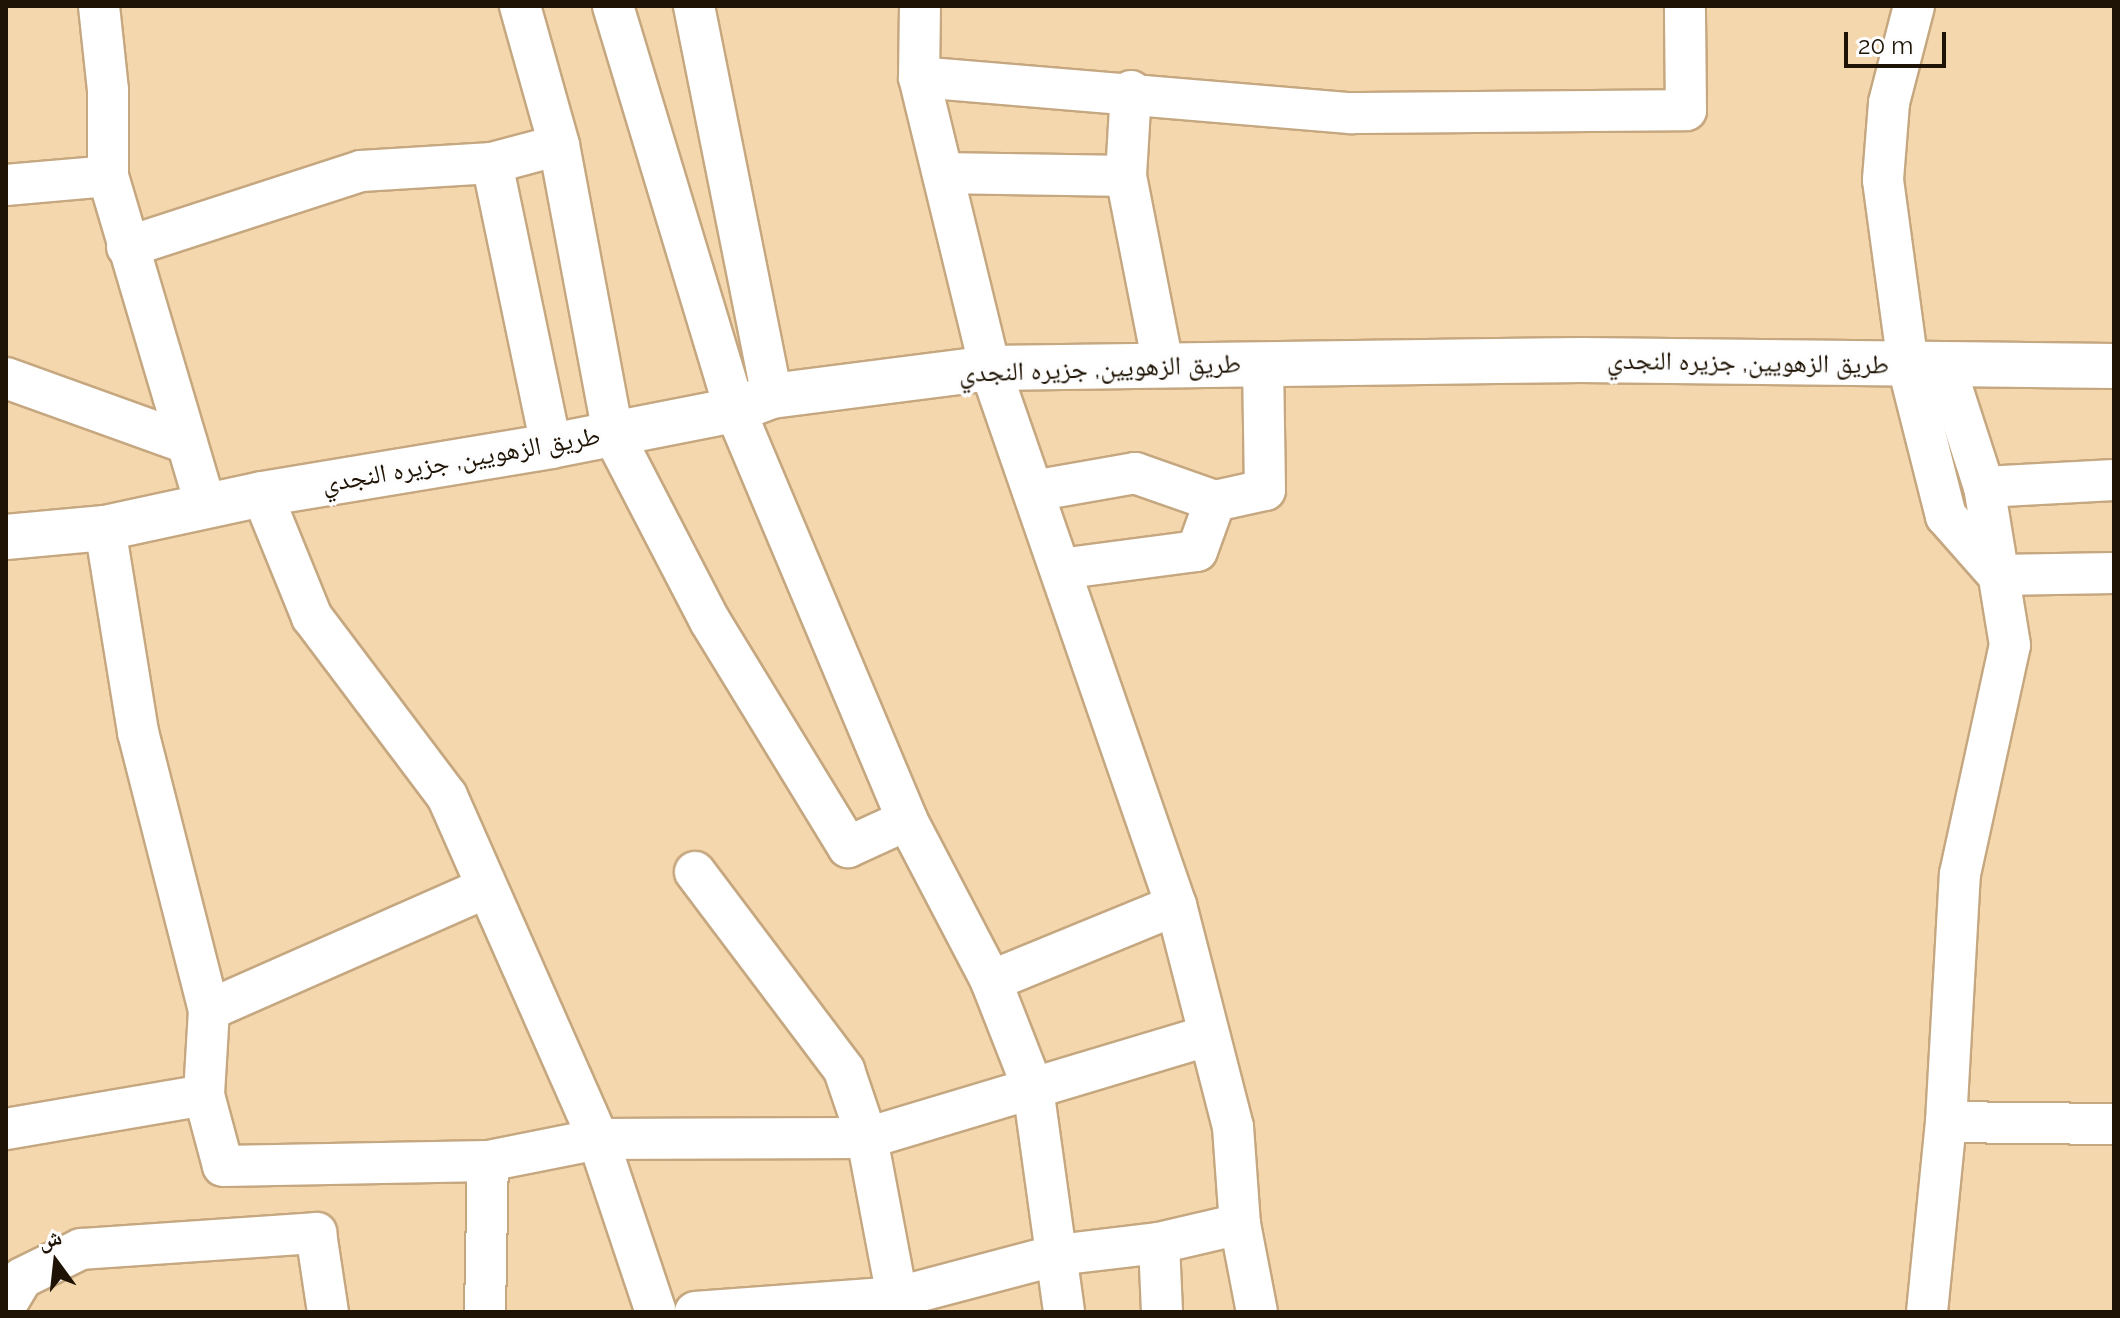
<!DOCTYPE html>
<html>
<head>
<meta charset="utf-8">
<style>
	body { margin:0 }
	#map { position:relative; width:2120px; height:1318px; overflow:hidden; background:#f5d7ae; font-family:Raleway,"Noto Naskh Arabic",sans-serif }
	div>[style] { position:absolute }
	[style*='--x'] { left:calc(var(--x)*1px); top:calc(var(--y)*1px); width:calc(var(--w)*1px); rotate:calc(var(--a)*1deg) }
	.roads { filter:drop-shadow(2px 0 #c5a780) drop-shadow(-2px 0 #c5a780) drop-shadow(0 2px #c5a780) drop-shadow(0 -2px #c5a780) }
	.street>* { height:40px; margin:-20px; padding:0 20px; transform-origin:20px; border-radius:20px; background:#fff }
	.secondary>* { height:44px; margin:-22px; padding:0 22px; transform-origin:22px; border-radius:22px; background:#fff }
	span { translate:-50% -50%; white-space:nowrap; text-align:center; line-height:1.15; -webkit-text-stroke:7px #fdfdfd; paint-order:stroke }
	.street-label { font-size:26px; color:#1e1304 }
	.frame { position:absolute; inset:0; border:8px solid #1e1304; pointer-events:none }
	.north { position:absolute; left:16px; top:1222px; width:80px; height:80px; -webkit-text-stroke:6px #fdfdfd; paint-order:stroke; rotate:345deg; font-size:22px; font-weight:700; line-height:32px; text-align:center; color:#1e1304 }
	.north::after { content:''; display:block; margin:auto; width:28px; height:36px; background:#1e1304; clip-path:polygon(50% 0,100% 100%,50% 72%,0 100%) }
	.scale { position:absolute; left:1844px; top:32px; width:102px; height:36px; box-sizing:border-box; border:4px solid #1e1304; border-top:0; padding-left:10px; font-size:24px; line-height:28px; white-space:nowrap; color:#1e1304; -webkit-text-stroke:6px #fdfdfd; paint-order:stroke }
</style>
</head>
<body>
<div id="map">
	<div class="roads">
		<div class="street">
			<div style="--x:99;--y:6;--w:84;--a:83.9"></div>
			<div style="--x:108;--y:90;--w:86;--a:90"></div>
			<div style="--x:108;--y:176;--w:342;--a:73.5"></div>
			<div style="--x:520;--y:6;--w:144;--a:74.3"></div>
			<div style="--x:559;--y:145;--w:294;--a:79.4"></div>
			<div style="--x:613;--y:434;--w:211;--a:62.6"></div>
			<div style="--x:710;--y:621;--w:265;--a:58.6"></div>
			<div style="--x:848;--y:847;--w:65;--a:-24.6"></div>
			<div style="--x:613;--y:6;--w:422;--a:73.2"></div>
			<div style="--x:735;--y:410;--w:445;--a:67.2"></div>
			<div style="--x:907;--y:820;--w:182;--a:62.4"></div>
			<div style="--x:991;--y:981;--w:115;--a:68.6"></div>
			<div style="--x:1033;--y:1088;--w:226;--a:82.1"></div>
			<div style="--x:694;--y:6;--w:398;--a:78.7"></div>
			<div style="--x:920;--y:6;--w:71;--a:90.8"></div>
			<div style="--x:919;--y:77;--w:300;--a:76.3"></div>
			<div style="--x:990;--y:368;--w:568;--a:70.9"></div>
			<div style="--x:1176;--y:905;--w:229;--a:75.6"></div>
			<div style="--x:1233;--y:1127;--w:97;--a:85.9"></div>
			<div style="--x:1240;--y:1224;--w:90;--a:79.1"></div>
			<div style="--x:1914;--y:6;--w:100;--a:104.5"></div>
			<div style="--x:1889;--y:103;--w:77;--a:94.5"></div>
			<div style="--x:1883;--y:180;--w:188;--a:82.3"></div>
			<div style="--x:1908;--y:366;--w:155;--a:75.8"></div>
			<div style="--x:1946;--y:516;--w:79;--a:48.6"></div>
			<div style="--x:1998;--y:575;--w:116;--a:-1"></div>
			<div style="--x:919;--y:77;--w:433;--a:4.8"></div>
			<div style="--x:1351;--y:113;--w:335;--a:-0.5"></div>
			<div style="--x:1686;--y:110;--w:104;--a:-90.6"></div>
			<div style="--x:1131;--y:91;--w:85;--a:93.4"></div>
			<div style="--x:1126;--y:176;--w:193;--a:78.9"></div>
			<div style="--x:492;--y:163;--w:289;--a:78.2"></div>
			<div style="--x:943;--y:173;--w:183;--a:0.9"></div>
			<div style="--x:6;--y:185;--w:102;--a:-5"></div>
			<div style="--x:127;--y:247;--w:246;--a:-18"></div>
			<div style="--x:361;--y:171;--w:131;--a:-3.5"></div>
			<div style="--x:492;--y:163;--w:69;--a:-15"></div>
			<div style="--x:6;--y:378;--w:192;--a:19.8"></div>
			<div style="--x:1984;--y:487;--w:130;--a:-3.1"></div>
			<div style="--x:1033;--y:491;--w:104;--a:-10"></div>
			<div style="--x:1135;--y:473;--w:85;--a:19.3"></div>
			<div style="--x:1215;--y:501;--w:51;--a:-12.4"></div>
			<div style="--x:1265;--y:490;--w:126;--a:-90.9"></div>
			<div style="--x:262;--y:494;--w:133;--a:67.9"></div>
			<div style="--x:312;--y:617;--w:224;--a:53"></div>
			<div style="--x:447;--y:796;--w:375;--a:66.2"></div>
			<div style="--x:598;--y:1139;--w:182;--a:71.5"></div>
			<div style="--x:105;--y:528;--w:207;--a:80.8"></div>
			<div style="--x:138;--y:732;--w:287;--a:75.7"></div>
			<div style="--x:209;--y:1010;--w:85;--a:93.4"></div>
			<div style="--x:204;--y:1095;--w:73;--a:75"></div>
			<div style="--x:223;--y:1166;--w:265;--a:-1.1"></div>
			<div style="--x:488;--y:1161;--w:112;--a:-11.3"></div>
			<div style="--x:598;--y:1139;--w:269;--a:-0.2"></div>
			<div style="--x:867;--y:1138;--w:356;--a:-16.7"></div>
			<div style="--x:1060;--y:569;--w:138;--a:-7.5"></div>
			<div style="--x:1197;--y:551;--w:53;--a:-70.2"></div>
			<div style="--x:695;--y:872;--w:248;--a:53"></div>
			<div style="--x:844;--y:1070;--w:72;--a:71.3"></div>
			<div style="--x:867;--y:1138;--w:177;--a:79.3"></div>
			<div style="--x:991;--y:981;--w:200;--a:-22.3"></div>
			<div style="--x:209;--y:1010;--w:303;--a:-23.8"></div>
			<div style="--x:1946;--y:1122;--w:168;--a:0.7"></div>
			<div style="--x:6;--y:1129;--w:201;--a:-9.7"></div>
			<div style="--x:1159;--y:1243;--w:69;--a:87.5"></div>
			<div style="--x:6;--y:1305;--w:31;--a:-59"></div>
			<div style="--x:22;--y:1278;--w:66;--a:-26.2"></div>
			<div style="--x:81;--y:1249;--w:236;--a:-3.9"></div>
			<div style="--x:316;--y:1233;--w:80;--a:81.4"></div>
			<div style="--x:485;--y:1312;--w:151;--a:-88.9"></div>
			<div style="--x:695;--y:1312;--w:204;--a:-4.2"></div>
			<div style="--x:898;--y:1297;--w:164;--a:-14.8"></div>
			<div style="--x:1057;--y:1255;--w:103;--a:-6.7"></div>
			<div style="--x:1159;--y:1243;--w:83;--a:-13.2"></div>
			<div style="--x:1927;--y:1312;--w:191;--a:-84.3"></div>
			<div style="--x:1946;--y:1122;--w:248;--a:-86.8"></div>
			<div style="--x:1960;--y:874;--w:234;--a:-77.7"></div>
			<div style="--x:2010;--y:645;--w:160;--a:-99.3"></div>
			<div style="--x:1984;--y:487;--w:127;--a:-107.9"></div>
		</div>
		<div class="secondary">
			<div style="--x:6;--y:537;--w:99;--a:-5.2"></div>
			<div style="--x:105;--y:528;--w:161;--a:-12.2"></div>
			<div style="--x:262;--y:494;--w:293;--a:-9.4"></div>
			<div style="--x:551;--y:446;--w:187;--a:-11.1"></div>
			<div style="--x:735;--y:410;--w:40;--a:-21"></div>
			<div style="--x:772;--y:396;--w:220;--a:-7.3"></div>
			<div style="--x:990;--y:368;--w:591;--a:-0.78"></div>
			<div style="--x:1581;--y:360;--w:533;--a:0.64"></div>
		</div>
	</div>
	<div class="street-label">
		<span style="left:1748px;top:363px;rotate:1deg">طريق الزهويين, جزيره النجدي</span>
		<span style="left:1100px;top:369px;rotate:-2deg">طريق الزهويين, جزيره النجدي</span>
		<span style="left:461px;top:460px;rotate:-10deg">طريق الزهويين, جزيره النجدي</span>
	</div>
	<div class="frame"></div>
	<div class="north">ش</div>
	<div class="scale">20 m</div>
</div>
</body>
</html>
